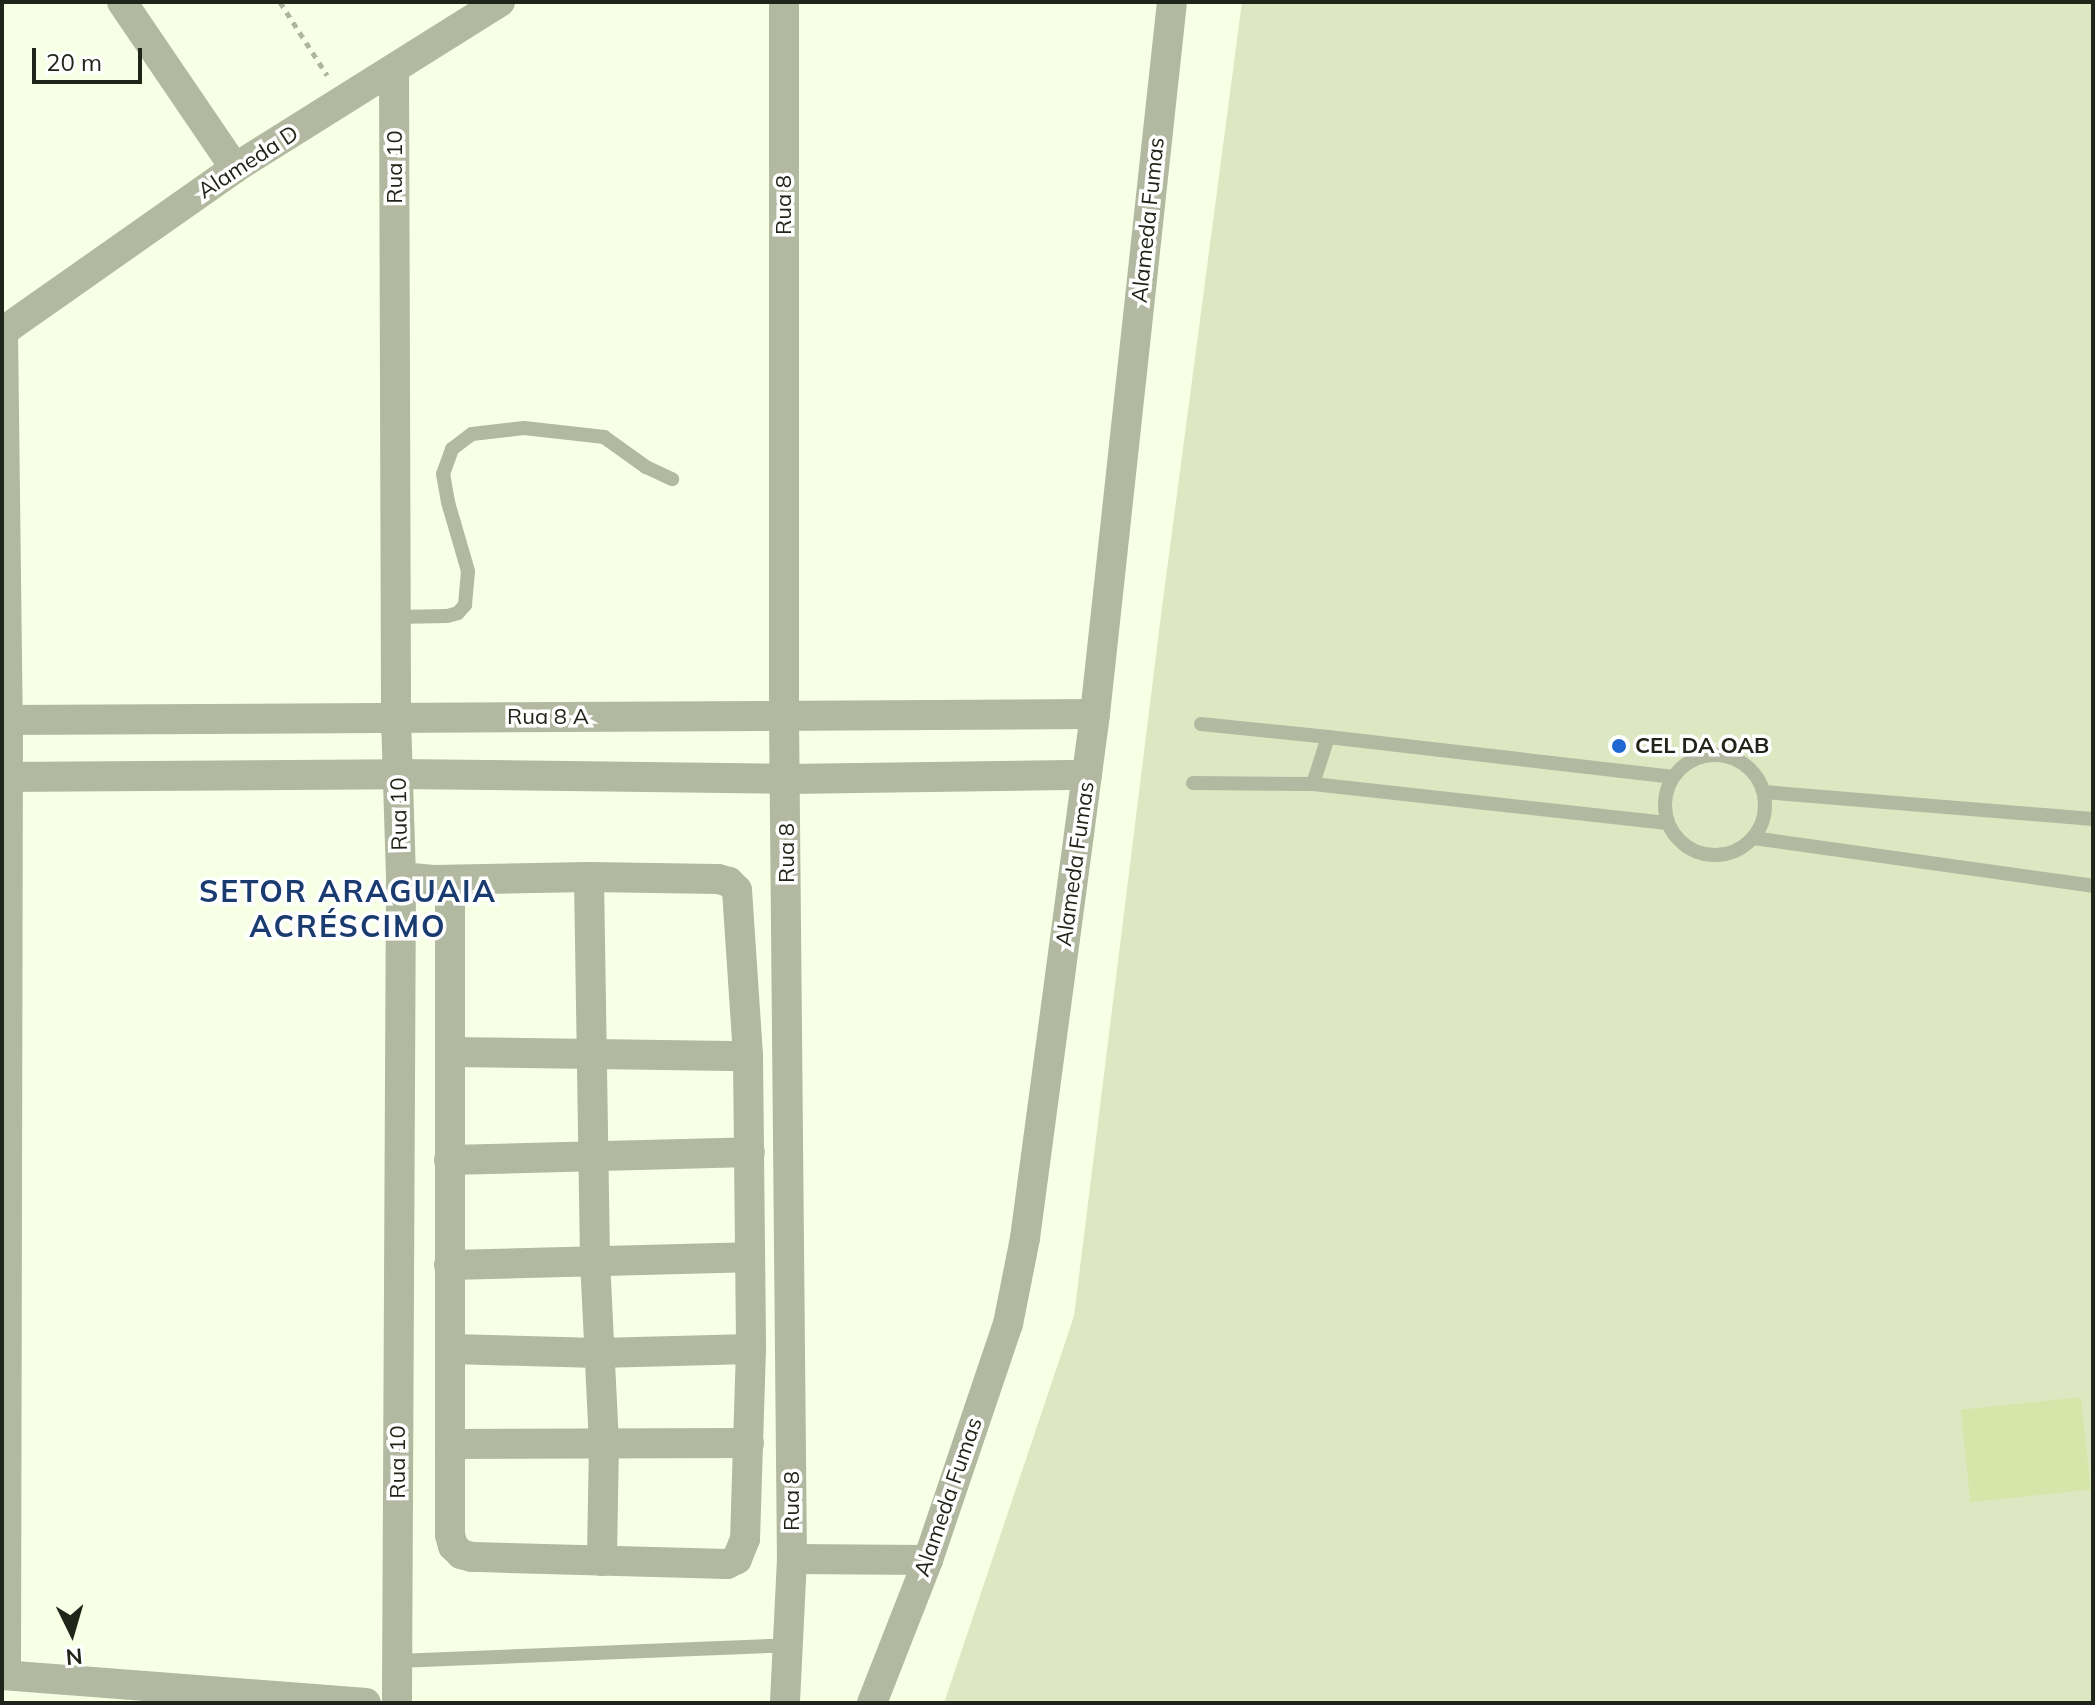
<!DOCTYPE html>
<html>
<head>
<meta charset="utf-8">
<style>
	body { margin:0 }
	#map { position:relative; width:2095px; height:1705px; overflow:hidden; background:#f7ffe5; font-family:Mulish,sans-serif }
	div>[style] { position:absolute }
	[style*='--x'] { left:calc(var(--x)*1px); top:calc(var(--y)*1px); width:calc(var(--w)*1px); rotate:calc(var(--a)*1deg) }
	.green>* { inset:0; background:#dde8c2 }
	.building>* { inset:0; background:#d6e6ab; transform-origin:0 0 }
	.path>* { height:5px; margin-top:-2.5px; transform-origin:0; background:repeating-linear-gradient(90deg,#afb5a0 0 6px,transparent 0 12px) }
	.lane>* { height:14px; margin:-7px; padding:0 7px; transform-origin:7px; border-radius:7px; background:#b2b9a0 }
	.lane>.ring { margin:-7px; padding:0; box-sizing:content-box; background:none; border:14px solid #b2b9a0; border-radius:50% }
	.street>* { height:30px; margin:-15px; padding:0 15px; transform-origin:15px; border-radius:15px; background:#b2b9a0 }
	.dots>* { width:22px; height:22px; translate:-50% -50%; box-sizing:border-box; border:4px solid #fff; border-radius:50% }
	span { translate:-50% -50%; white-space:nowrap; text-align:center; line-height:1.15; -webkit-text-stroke:7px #fff; paint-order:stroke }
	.street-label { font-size:22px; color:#212418 }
	.poi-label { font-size:22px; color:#212418; font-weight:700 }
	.left { translate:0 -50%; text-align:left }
	.district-label { font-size:30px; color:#193b70; font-weight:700; letter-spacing:2px }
	.frame { position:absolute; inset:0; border:4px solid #212418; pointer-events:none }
	.north { position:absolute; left:32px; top:1593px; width:80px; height:80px; -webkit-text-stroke:6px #fff; paint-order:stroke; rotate:175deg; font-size:22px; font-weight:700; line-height:32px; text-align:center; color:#212418 }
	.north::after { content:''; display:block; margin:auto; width:28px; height:36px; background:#212418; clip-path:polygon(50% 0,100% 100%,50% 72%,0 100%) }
	.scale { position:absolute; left:32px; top:48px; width:110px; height:36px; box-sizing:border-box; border:4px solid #212418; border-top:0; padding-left:10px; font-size:24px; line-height:28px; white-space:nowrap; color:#212418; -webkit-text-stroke:6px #fff; paint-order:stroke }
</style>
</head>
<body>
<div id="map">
	<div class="green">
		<div style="clip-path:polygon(1242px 2px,2093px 2px,2093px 1703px,944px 1703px,1074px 1316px,1161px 615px)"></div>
	</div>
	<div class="building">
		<div style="left:2081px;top:1397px;width:93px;height:121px;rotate:84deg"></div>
	</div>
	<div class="path">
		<div style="--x:280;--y:2;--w:87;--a:57.2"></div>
	</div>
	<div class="lane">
		<div style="--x:396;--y:617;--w:51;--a:-1.1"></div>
		<div style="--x:447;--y:616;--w:11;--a:-15"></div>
		<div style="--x:458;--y:613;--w:11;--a:-49"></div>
		<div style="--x:465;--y:605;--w:34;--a:-85"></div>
		<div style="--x:468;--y:571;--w:72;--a:-106.2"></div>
		<div style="--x:448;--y:502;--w:28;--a:-100"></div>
		<div style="--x:443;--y:474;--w:27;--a:-70"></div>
		<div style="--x:452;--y:449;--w:25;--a:-37"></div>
		<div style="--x:472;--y:434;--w:52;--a:-6.6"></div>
		<div style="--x:524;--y:428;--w:81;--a:6.4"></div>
		<div style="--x:604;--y:437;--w:52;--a:35.5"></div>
		<div style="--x:646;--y:467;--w:29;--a:25"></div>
		<div style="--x:1201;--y:724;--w:128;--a:5.8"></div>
		<div class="ring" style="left:1665px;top:755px;width:86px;height:86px"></div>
		<div style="--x:1193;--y:783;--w:120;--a:0.5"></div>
		<div style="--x:1313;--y:784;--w:356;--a:6.3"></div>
		<div style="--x:1313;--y:784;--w:49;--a:-72.3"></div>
		<div style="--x:1328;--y:737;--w:346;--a:6.6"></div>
		<div style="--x:1764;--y:792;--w:330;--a:4.7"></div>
		<div style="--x:1753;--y:838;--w:343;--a:8"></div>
		<div style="--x:397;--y:1661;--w:392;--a:-2.3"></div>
	</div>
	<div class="street">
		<div style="--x:122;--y:2;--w:201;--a:55.8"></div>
		<div style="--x:784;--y:2;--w:713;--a:90"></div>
		<div style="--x:784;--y:715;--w:844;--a:89.46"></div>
		<div style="--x:792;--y:1559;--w:144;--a:92.8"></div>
		<div style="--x:394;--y:70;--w:648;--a:89.82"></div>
		<div style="--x:396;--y:718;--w:159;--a:88.2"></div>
		<div style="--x:401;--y:877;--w:826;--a:90.28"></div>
		<div style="--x:3;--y:331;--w:389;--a:89.3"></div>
		<div style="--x:8;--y:720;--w:955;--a:90.12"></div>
		<div style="--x:2;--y:332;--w:285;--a:-35.1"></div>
		<div style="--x:235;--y:168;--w:313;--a:-32.1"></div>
		<div style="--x:2;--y:720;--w:1093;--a:-0.31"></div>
		<div style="--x:2;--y:777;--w:397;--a:-0.4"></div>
		<div style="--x:399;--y:774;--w:388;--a:0.7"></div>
		<div style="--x:787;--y:779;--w:300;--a:-0.8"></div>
		<div style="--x:401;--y:877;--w:33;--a:5"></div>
		<div style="--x:434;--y:880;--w:155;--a:-1.1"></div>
		<div style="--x:589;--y:877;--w:129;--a:0.9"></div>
		<div style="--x:718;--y:879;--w:11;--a:15"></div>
		<div style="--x:729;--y:882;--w:11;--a:45"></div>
		<div style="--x:737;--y:890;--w:166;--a:86.2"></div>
		<div style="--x:748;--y:1056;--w:293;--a:89.4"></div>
		<div style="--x:751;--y:1349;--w:190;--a:91.8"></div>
		<div style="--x:745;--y:1539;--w:22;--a:112"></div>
		<div style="--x:737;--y:1559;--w:11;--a:153"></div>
		<div style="--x:727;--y:1564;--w:255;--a:-178.4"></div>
		<div style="--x:472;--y:1557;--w:11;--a:-165"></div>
		<div style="--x:461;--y:1554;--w:11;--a:-135"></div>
		<div style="--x:453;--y:1546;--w:11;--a:-105"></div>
		<div style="--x:450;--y:1535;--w:655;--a:-90"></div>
		<div style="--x:589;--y:877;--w:383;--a:89.1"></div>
		<div style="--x:595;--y:1260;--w:182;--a:87.2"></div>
		<div style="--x:604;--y:1442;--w:119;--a:91"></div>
		<div style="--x:450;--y:1052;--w:298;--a:0.8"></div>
		<div style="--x:449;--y:1160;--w:301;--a:-1.5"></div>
		<div style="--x:449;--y:1265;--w:299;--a:-1.5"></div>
		<div style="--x:452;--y:1349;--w:146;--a:1.6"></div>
		<div style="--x:598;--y:1353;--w:153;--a:-1.5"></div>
		<div style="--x:450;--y:1444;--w:299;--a:-0.2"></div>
		<div style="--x:792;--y:1559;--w:136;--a:0.4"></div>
		<div style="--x:2;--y:1675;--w:365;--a:4.4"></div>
		<div style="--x:872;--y:1703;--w:154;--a:-68.6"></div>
		<div style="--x:928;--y:1560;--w:249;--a:-71.3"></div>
		<div style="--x:1008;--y:1324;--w:88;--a:-78.8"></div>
		<div style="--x:1025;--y:1238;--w:529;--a:-82.39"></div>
		<div style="--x:1095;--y:714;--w:716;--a:-83.83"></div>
	</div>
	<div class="dots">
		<div style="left:1619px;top:746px;background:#2067d2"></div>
	</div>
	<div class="street-label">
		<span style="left:248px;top:162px;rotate:-33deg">Alameda D</span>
		<span style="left:395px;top:167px;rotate:-90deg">Rua 10</span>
		<span style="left:784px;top:205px;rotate:-90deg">Rua 8</span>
		<span style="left:1148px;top:220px;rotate:-84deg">Alameda Fumas</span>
		<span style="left:548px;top:717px">Rua 8 A</span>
		<span style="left:399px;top:814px;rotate:-91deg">Rua 10</span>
		<span style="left:787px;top:853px;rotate:-90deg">Rua 8</span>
		<span style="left:1075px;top:864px;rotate:-82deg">Alameda Fumas</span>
		<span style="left:398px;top:1462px;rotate:-90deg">Rua 10</span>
		<span style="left:948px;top:1497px;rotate:-71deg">Alameda Fumas</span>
		<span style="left:792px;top:1501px;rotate:-90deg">Rua 8</span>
	</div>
	<div class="poi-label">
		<span class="left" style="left:1635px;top:746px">CEL DA OAB</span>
	</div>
	<div class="district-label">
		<span style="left:348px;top:908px">SETOR ARAGUAIA<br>ACRÉSCIMO</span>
	</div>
	<div class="frame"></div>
	<div class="north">N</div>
	<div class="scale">20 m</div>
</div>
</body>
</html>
